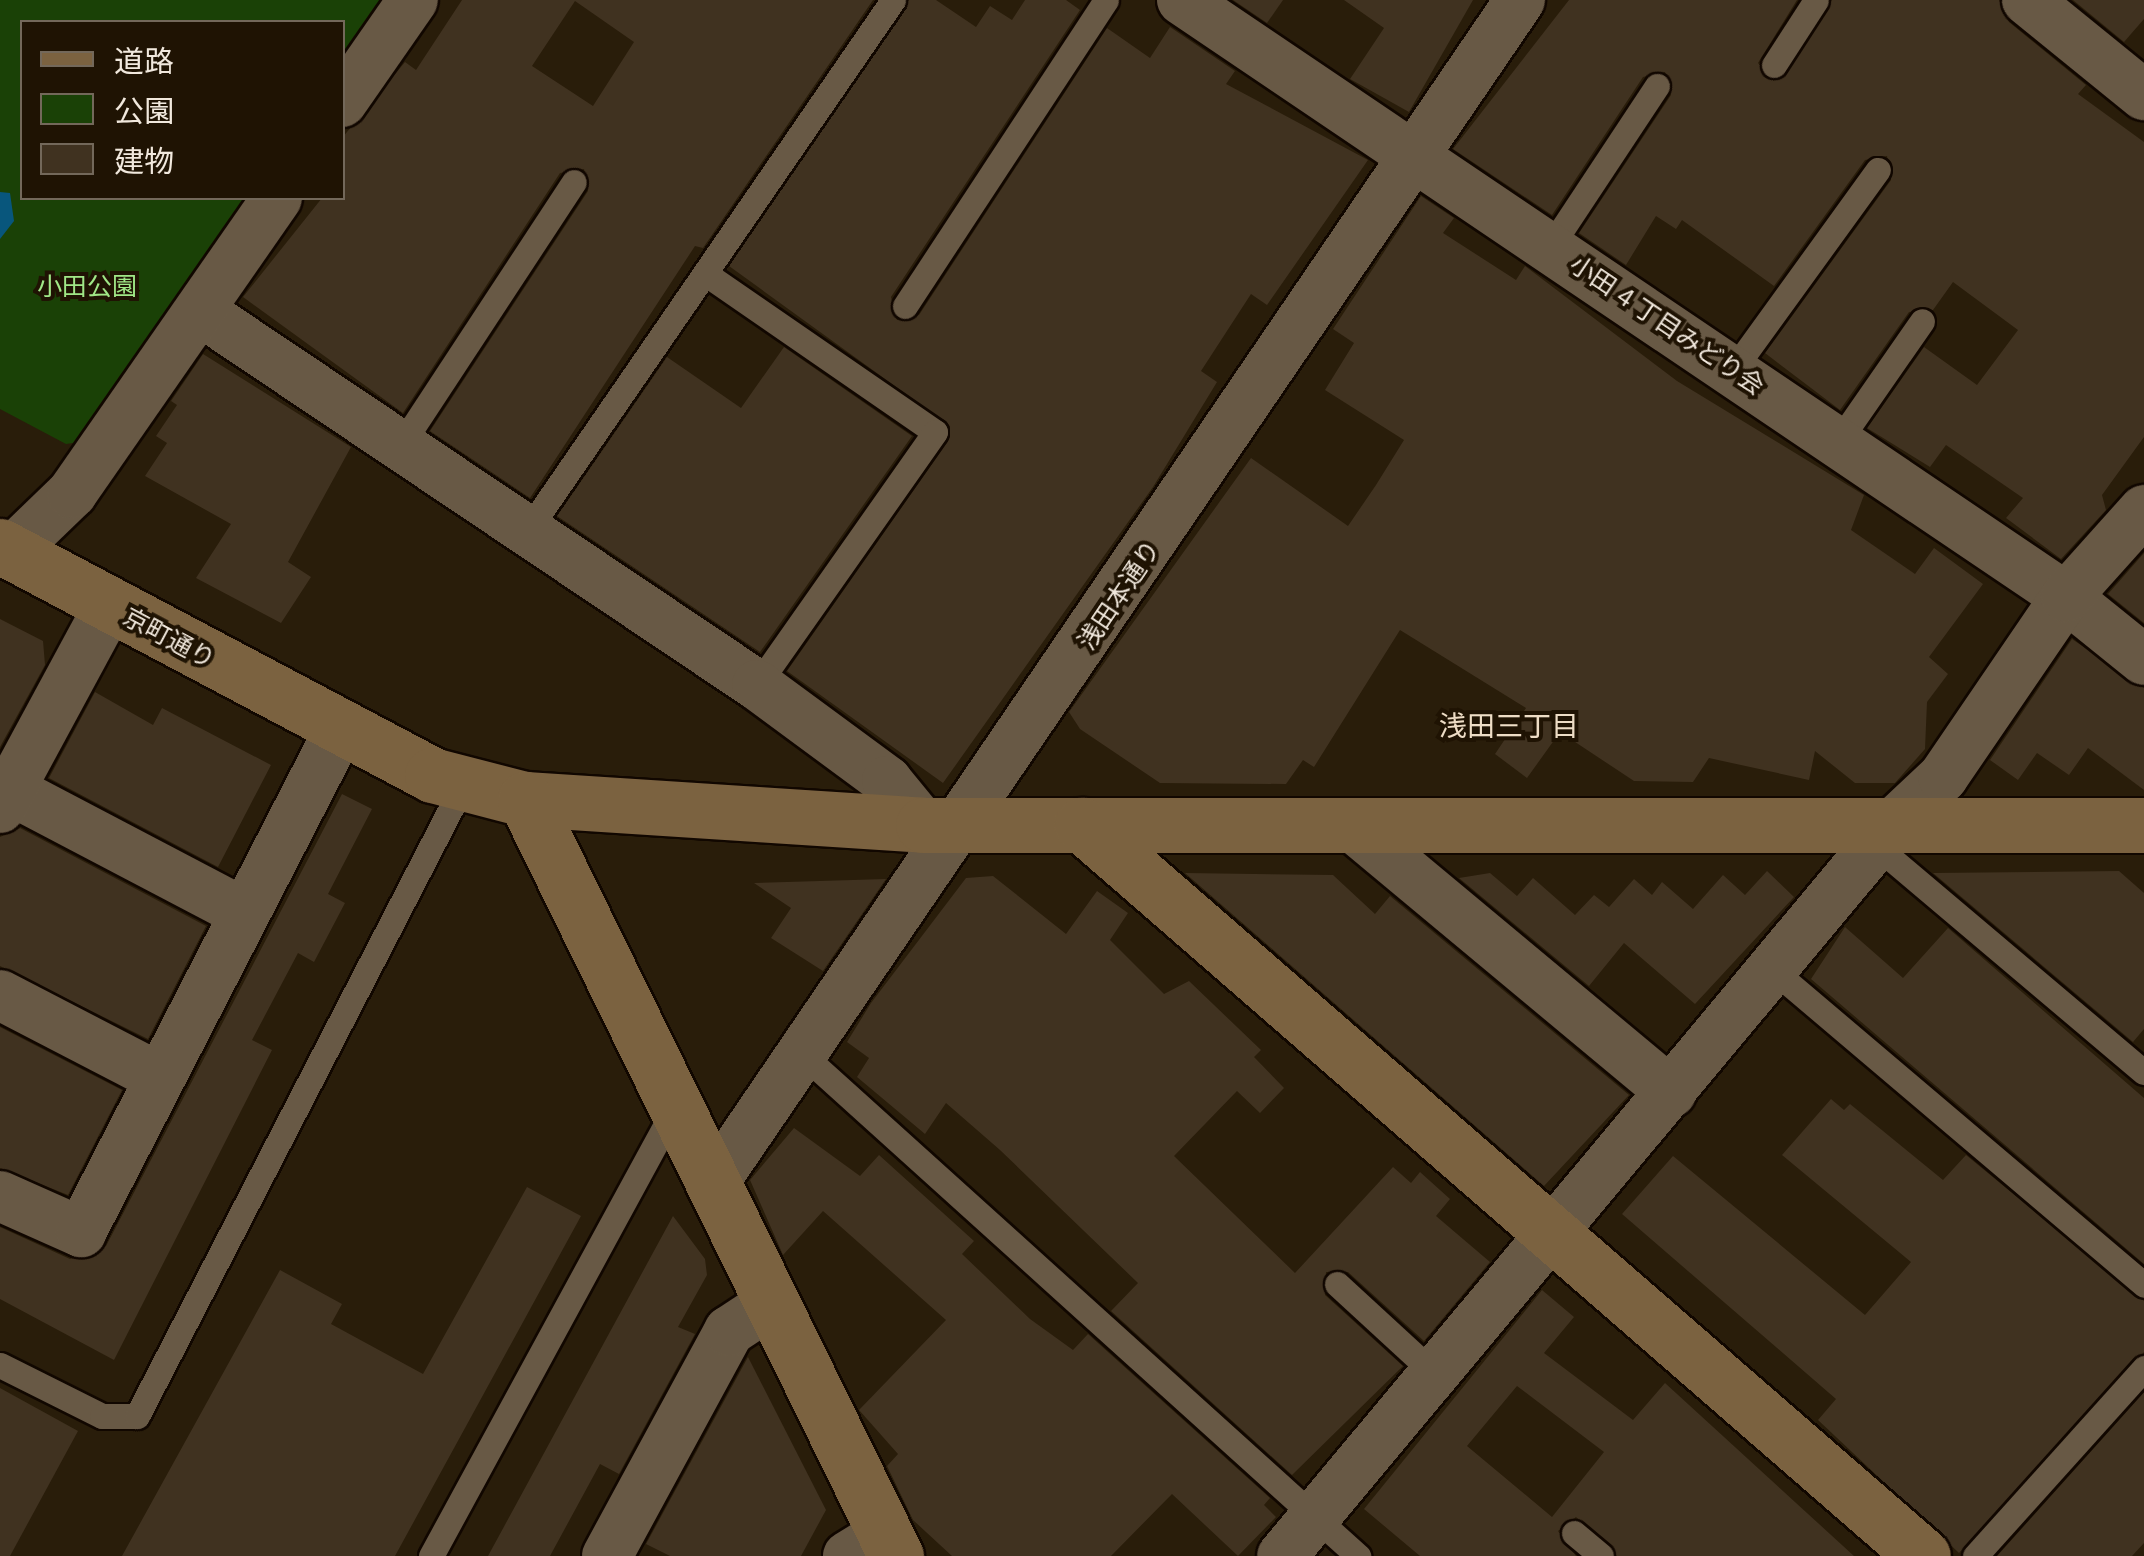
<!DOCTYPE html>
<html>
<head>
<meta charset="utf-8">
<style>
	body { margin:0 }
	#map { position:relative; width:2144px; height:1556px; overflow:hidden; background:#291d0a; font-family:Helvetica,"Noto Sans JP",sans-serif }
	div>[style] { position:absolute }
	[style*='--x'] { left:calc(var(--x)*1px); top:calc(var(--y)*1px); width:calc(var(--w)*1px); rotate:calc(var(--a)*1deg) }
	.green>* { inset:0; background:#1a4106 }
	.water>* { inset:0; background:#08567c }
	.building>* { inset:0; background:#403220 }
	.roads { filter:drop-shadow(2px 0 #110700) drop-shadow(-2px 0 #110700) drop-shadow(0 2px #110700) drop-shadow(0 -2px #110700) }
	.lane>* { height:25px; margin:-12.5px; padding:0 12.5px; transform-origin:12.5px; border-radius:12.5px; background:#685945 }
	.street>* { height:50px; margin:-25px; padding:0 25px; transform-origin:25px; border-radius:25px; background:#685945 }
	.secondary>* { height:55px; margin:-27.5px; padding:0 27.5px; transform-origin:27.5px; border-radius:27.5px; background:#7b6240 }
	span { translate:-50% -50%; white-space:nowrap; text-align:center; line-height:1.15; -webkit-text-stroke:8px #1f1303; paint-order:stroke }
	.park-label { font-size:25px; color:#a0e787 }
	.street-label { font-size:25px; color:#f1e8dd }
	.neighbourhood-label { font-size:28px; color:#eddcc5 }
	.legend { position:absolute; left:20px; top:20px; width:325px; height:180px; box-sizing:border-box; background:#1f1303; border:2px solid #73685a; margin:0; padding:12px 18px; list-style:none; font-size:30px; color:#f1e8dd }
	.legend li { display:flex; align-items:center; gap:20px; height:50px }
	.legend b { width:50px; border:2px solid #73685a }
</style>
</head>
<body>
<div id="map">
	<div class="green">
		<div style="clip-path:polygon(0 0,393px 0,343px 73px,342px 22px,22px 22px,22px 198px,256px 198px,87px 441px,66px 444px,0 409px)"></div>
	</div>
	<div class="water">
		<div style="clip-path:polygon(0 192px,10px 193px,14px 221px,0 239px)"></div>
	</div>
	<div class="building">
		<div style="clip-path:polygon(evenodd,462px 0,873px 0,703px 248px,695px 246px,530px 498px,430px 431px,588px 191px,584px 169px,560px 173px,403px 413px,243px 297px,322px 198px,342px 198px,342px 138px,405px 62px,416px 70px,462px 0,575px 1px,634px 42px,593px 106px,532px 66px,575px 1px)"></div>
		<div style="clip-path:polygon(909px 0,936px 0,976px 27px,990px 6px,1012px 20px,1025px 0,1066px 0,1080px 10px,891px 297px,897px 320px,919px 315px,1107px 28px,1150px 58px,1170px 27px,1235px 71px,1226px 84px,1368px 160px,1267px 305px,1251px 294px,1201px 371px,1217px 382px,1153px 487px,943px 783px,787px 671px,948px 441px,950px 426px,729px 266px)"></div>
		<div style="clip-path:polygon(1233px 0,1283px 0,1267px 23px)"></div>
		<div style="clip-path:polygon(1344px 0,1473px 0,1409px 112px,1350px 79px,1384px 28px)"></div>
		<div style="clip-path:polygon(1569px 0,1797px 0,1758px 63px,1774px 81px,1832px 0,1999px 0,2009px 22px,2086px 85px,2078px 94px,2144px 142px,2144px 437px,2102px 495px,2106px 510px,2061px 559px,2006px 518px,2023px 498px,1946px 445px,1930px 467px,1867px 428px,1924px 347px,1977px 385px,2018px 330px,1953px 282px,1933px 310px,1909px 312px,1840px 410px,1765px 353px,1891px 180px,1887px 156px,1865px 160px,1774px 286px,1682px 220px,1676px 229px,1656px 216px,1626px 265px,1579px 233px,1671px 95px,1665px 72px,1643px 77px,1552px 215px,1453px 149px)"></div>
		<div style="clip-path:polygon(2073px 0,2144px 0,2144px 19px,2124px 42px)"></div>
		<div style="clip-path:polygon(1421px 196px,1454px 218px,1443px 233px,1516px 280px,1525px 266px,1677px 381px,1864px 495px,1851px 530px,1915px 574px,1934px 548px,1983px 584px,1929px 657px,1948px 674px,1927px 702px,1925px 749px,1895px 783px,1855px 783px,1815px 751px,1809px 780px,1709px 758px,1693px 782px,1634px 781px,1560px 732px,1527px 778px,1495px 754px,1526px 708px,1400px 630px,1314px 767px,1303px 760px,1286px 784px,1160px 783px,1080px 729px,1069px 712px,1251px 458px,1348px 526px,1376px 485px,1404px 440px,1325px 390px,1354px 343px,1333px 329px)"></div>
		<div style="clip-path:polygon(784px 347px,912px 436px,760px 652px,557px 516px,667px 357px,741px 408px)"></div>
		<div style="clip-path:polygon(203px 354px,351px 447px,288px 562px,311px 577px,281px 623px,196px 578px,231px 524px,145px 476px,167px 443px,156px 436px,177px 405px,171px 401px)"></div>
		<div style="clip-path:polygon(2144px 553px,2144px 623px,2108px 594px)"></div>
		<div style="clip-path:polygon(0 619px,43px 641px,45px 665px,0 747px)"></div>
		<div style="clip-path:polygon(2072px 639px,2144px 688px,2144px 790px,2088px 748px,2069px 775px,2037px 753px,2018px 780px,1990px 760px)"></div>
		<div style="clip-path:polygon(95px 692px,153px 725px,162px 708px,271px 765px,218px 867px,49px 778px)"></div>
		<div style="clip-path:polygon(342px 794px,372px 809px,328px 894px,345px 903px,314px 962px,298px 953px,252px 1040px,272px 1050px,114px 1360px,0 1299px,0 1227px,70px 1259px,106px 1246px)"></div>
		<div style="clip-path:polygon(20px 828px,206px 926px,148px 1039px,0 966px,0 837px)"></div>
		<div style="clip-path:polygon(1767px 871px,1794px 897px,1695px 1004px,1624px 943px,1589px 986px,1459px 878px,1490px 873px,1517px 896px,1533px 878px,1575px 915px,1594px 895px,1609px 907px,1634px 879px,1652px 895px,1662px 882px,1693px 909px,1723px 875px,1745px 895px)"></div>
		<div style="clip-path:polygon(2119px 871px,2144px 893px,2144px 1029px,2133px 1042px,1933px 873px)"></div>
		<div style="clip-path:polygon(1185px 873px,1333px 875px,1375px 914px,1390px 896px,1629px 1095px,1544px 1186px)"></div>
		<div style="clip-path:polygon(993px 876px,1066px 934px,1097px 891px,1128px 913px,1110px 940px,1164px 994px,1189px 981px,1261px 1050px,1254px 1057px,1284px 1088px,1260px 1113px,1237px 1091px,1174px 1156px,1295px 1273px,1393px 1167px,1411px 1183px,1420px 1172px,1450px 1199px,1436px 1216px,1490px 1262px,1424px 1341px,1348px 1272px,1326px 1272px,1325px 1295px,1403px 1366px,1292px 1475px,1111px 1311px,1138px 1283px,1000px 1150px,946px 1103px,925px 1134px,857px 1077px,869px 1058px,847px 1042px,871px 1003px,966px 878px)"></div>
		<div style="clip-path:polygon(886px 879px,823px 971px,771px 938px,791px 908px,754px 883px)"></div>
		<div style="clip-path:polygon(1845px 927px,1903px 978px,1948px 928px,2144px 1098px,2144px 1264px,1811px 979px)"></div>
		<div style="clip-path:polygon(0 1027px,122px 1090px,68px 1195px,0 1168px)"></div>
		<div style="clip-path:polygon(1831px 1099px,1844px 1110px,1850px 1104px,1943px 1180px,1966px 1155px,2144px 1301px,2144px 1352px,1959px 1553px,1818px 1420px,1836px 1399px,1622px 1214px,1673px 1156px,1865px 1315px,1911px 1262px,1782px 1155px)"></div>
		<div style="clip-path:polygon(794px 1128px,860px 1176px,879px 1155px,974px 1241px,962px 1254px,1030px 1319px,1073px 1350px,1088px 1334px,1270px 1498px,1264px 1505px,1276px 1517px,1238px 1556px,1172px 1494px,1111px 1556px,952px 1556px,913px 1520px,887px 1466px,898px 1454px,859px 1410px,946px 1320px,823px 1211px,783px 1255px,750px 1180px)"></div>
		<div style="clip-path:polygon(527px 1187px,581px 1216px,395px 1556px,122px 1556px,280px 1270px,342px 1304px,331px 1324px,423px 1374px)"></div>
		<div style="clip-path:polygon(673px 1216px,705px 1259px,707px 1275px,678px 1327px,695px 1334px,619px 1474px,600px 1464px,550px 1556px,488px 1556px)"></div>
		<div style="clip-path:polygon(evenodd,1542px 1290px,1574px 1317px,1544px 1353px,1633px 1420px,1665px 1383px,1854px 1556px,1617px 1556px,1576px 1517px,1558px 1531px,1576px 1556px,1420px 1556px,1364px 1509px,1542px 1290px,1517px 1386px,1604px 1452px,1552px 1517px,1467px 1446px,1517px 1386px)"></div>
		<div style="clip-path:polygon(748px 1357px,826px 1510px,801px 1556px,670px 1556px,646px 1544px)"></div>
		<div style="clip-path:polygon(0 1388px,78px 1431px,10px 1556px,0 1556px)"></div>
		<div style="clip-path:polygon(2144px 1392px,2144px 1543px,2132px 1556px,1997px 1556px)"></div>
	</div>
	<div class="roads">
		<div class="lane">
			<div style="--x:1774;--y:65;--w:77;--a:-57.1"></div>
			<div style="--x:1551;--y:246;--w:192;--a:-56.5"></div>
			<div style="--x:706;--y:274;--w:278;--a:34.6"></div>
			<div style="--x:935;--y:432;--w:309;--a:125.1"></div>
			<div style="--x:905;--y:306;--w:366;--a:-56.7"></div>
			<div style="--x:1733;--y:370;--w:247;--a:-54.1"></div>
			<div style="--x:403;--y:442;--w:311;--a:-56.7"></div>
			<div style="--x:1838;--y:442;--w:147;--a:-55.2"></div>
			<div style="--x:530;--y:527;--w:640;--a:-55.44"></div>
			<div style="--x:1875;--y:845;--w:352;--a:40.2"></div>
			<div style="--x:1773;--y:970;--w:487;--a:40.3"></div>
			<div style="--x:801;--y:1053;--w:751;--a:42.08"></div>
			<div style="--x:1337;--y:1284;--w:133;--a:42.6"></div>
			<div style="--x:0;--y:1365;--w:114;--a:26.6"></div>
			<div style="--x:102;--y:1416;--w:35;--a:0"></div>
			<div style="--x:137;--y:1416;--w:710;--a:-62.68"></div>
			<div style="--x:1574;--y:1533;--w:35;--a:40"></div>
			<div style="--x:431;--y:1556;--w:510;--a:-61.43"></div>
			<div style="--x:1975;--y:1556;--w:253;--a:-48"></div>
		</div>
		<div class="street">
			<div style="--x:1182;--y:0;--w:1067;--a:34.03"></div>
			<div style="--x:2066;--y:597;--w:100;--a:38.9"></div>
			<div style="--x:2027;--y:0;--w:151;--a:39.1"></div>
			<div style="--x:342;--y:102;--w:124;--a:-55.2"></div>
			<div style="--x:200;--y:311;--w:671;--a:33.88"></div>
			<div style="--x:757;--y:685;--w:162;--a:36.4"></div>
			<div style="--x:887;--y:781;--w:57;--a:50.7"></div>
			<div style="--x:11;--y:552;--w:85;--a:-44"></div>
			<div style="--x:72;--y:493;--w:359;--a:-55.2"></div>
			<div style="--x:10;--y:790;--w:264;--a:27.7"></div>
			<div style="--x:0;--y:808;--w:230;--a:-61.6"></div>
			<div style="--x:1354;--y:828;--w:413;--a:39.8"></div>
			<div style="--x:0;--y:995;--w:178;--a:27.4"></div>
			<div style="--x:712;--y:1185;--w:1434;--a:-55.71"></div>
			<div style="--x:0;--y:1196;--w:89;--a:24"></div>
			<div style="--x:81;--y:1232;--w:566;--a:-62.76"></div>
			<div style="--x:607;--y:1556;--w:256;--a:-61.5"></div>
			<div style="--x:729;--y:1331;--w:49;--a:-33.4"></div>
			<div style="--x:848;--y:1556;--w:42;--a:-31.4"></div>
			<div style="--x:1282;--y:1556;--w:953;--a:-50.15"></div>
			<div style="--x:1893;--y:824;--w:69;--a:-43.2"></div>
			<div style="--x:1943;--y:777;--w:218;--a:-55.7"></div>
			<div style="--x:2066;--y:597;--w:117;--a:-48.1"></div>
		</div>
		<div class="secondary">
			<div style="--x:0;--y:546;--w:489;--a:27.9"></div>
			<div style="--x:432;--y:775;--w:96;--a:14.5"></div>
			<div style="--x:525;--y:799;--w:399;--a:3.7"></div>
			<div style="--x:923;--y:825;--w:1221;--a:0"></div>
			<div style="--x:525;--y:799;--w:843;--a:63.89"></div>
			<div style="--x:1082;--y:825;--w:1114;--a:41"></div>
		</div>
	</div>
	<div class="park-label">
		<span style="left:87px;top:286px">小田公園</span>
	</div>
	<div class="street-label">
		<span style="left:1667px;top:325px;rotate:34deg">小田 4 丁目みどり会</span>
		<span style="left:1119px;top:595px;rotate:-56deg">浅田本通り</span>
		<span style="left:169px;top:638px;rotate:28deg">京町通り</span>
	</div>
	<div class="neighbourhood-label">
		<span style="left:1509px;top:727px">浅田三丁目</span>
	</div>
	<ul class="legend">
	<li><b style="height:12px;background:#7b6240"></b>道路</li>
	<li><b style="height:28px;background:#1a4106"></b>公園</li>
	<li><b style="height:28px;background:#403220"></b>建物</li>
	</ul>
</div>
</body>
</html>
